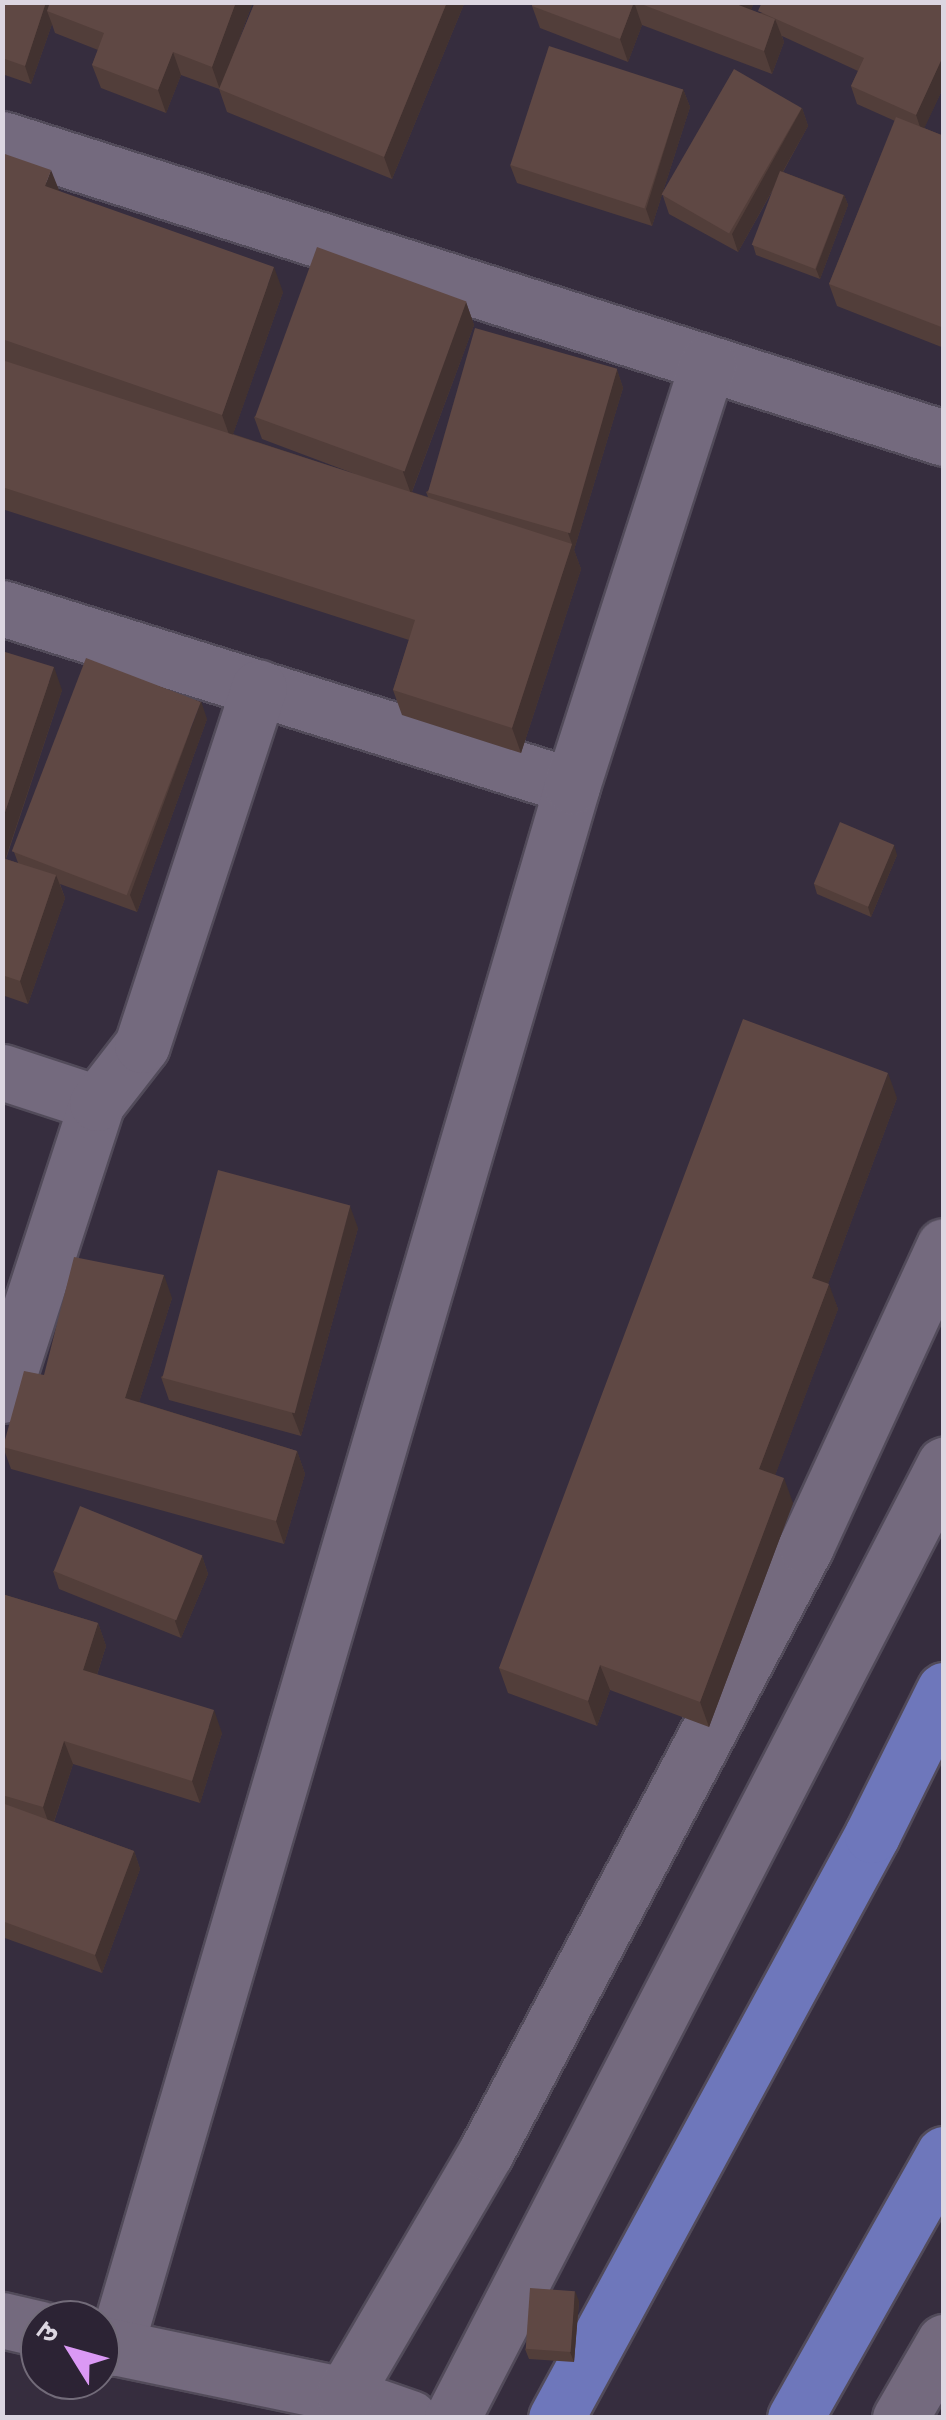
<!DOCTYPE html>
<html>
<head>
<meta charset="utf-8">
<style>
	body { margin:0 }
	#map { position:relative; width:946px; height:2420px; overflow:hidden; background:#362d3e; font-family:Signika,"Noto Sans Devanagari",sans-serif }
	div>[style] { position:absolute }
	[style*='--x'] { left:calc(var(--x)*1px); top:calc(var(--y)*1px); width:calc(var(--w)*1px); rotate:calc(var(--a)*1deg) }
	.roads { filter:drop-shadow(2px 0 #524b5a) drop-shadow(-2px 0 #524b5a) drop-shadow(0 2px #524b5a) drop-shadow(0 -2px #524b5a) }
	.minor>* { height:55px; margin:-27.5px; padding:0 27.5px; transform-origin:27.5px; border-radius:27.5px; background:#746a7e }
	.tertiary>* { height:55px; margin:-27.5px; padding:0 27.5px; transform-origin:27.5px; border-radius:27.5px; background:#746a7e }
	.trunk>* { height:55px; margin:-27.5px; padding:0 27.5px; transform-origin:27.5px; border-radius:27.5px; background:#6e77bb }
	.wall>* { inset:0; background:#523e3a }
	.shaded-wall>* { inset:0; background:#423230 }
	.building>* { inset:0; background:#5f4844; transform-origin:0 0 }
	span { translate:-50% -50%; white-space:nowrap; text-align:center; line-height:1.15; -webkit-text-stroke:8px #2c2334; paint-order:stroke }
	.frame { position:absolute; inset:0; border:5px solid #dcd6e1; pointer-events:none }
	.north { position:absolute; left:20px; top:2300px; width:100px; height:100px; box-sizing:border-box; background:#2c2334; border:2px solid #726b79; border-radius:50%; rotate:307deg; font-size:28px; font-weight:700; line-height:40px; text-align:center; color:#dcd6e1 }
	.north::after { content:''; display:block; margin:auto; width:35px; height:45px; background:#db99f5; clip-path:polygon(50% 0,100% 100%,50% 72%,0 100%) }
</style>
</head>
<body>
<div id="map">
	<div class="roads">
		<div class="minor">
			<div style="--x:2;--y:139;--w:988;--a:17.61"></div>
			<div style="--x:2;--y:608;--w:597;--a:17.34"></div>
			<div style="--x:2;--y:1072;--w:100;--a:18.1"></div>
			<div style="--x:2;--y:1395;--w:307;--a:-72"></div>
			<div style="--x:97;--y:1103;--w:73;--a:-52.2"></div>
			<div style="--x:142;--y:1045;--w:376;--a:-71.9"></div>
			<div style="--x:115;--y:2348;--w:1627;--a:-73.69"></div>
			<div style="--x:572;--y:786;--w:444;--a:-72.2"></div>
		</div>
		<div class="tertiary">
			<div style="--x:2;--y:2320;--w:39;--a:13"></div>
			<div style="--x:100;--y:2344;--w:249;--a:11.8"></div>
			<div style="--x:344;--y:2395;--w:70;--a:19.2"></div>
			<div style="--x:344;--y:2395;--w:281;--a:-59.7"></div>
			<div style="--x:486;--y:2152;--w:685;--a:-62.16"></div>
			<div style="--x:806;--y:1546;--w:330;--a:-65.3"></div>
			<div style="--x:452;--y:2418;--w:1073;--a:-62.69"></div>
			<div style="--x:900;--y:2418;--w:88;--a:-59.9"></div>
		</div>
		<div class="trunk">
			<div style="--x:556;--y:2418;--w:663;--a:-61.54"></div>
			<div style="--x:872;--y:1835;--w:162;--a:-63.6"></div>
			<div style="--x:795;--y:2418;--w:303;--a:-60.6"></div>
		</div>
	</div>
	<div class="wall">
		<div style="clip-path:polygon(2px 2px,253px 2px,234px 53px,255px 2px,464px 2px,464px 4px,392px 179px,227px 112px,219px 89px,181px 75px,166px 113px,101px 88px,92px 65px,98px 50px,55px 33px,52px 24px,31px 84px,2px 74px)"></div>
		<div style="clip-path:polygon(533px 2px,754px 2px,751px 10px,759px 13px,944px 2px,944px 86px,924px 128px,944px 136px,944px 348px,837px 306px,829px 284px,895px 121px,857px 104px,851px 86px,858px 71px,782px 36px,784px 42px,772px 74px,642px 25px,628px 62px,540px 28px,532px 6px)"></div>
		<div style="clip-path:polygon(683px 89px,690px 107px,652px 226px,517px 183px,510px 165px)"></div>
		<div style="clip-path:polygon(802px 108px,808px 126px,783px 172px,844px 195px,848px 205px,820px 279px,756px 255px,753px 245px,774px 188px,738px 252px,669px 214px,663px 196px)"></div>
		<div style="clip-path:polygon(2px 153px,59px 191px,283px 292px,233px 434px,355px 474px,262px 439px,254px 417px,466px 302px,474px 325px,412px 492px,428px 497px,426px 492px,617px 370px,623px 388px,574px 550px,581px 569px,521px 753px,402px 715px,393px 690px,409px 640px,2px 509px)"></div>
		<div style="clip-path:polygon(2px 651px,62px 690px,6px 859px,18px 863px,14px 852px,207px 719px,137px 912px,60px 884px,65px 898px,28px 1004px,2px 995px)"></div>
		<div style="clip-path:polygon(897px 855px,871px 917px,817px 894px,814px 884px)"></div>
		<div style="clip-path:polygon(897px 1098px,828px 1284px,838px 1309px,775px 1475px,793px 1503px,709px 1727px,610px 1690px,597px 1726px,508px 1693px,499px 1668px)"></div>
		<div style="clip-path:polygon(358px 1228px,301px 1436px,169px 1400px,161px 1377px)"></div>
		<div style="clip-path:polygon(172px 1298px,139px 1402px,297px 1451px,305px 1474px,284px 1544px,11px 1469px,3px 1447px,44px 1375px)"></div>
		<div style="clip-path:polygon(202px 1556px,208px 1574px,181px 1638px,59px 1589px,53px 1571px)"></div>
		<div style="clip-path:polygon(2px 1594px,98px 1623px,106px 1646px,97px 1675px,222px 1733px,200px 1803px,73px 1764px,54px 1822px,134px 1851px,140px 1869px,102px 1973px,2px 1937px)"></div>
		<div style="clip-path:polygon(579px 2301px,574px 2362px,529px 2359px,525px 2349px)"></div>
	</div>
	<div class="shaded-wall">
		<div style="clip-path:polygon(46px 2px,59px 2px,47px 11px,52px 24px,31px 84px,25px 66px)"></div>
		<div style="clip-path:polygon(236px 2px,253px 2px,220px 90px,212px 67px)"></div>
		<div style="clip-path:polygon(447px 2px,464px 2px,464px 4px,392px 179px,384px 157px)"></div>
		<div style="clip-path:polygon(634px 2px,642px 25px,628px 62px,620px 39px)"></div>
		<div style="clip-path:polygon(737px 2px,754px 2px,745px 26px)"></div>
		<div style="clip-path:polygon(775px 19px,784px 42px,772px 74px,764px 51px)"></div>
		<div style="clip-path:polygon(173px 52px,181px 75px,166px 113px,158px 90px)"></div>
		<div style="clip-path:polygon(944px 54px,944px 86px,922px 133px,916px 115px)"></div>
		<div style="clip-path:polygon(683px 89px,690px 107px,652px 226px,646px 209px)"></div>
		<div style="clip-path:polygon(802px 108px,808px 126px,738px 252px,732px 234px)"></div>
		<div style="clip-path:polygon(51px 170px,61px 195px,45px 186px)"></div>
		<div style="clip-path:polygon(844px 195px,848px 205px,820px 279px,816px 269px)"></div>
		<div style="clip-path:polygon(274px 267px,283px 292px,231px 440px,222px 415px)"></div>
		<div style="clip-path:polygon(466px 302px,474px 325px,411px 494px,403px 472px)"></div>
		<div style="clip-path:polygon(617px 370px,623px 388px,574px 550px,581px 569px,521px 753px,512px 728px,572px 544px,568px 533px)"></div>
		<div style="clip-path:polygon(54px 667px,62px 690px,2px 869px,2px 821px)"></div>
		<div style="clip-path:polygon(201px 701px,207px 719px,137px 912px,130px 895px)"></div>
		<div style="clip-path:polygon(894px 845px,897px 855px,871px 917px,868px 907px)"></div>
		<div style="clip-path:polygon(56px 875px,65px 898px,28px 1004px,20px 981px)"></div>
		<div style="clip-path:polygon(888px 1073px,897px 1098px,821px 1303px,812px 1278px)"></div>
		<div style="clip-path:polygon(350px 1206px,358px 1228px,301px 1436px,292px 1413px)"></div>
		<div style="clip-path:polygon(164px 1275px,172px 1298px,133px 1421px,125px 1398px)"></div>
		<div style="clip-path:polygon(829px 1284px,838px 1309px,768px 1494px,759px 1469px)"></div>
		<div style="clip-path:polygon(297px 1451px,305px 1474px,284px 1544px,276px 1521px)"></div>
		<div style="clip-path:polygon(784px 1478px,793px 1503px,709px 1727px,700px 1702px)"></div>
		<div style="clip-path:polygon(202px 1556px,208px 1574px,181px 1638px,175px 1621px)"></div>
		<div style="clip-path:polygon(98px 1623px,106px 1646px,91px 1693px,83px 1670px)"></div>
		<div style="clip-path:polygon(600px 1665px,610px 1690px,597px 1726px,588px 1701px)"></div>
		<div style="clip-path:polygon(214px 1710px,222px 1733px,200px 1803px,192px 1781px)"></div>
		<div style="clip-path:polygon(64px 1741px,73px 1764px,51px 1830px,43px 1807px)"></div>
		<div style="clip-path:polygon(134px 1851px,140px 1869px,102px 1973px,95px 1955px)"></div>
		<div style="clip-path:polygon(575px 2291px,579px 2301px,574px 2362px,570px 2352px)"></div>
	</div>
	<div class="building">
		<div style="clip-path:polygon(2px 2px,46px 2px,25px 66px,2px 58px)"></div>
		<div style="clip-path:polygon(50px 2px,236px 2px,212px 67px,173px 52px,158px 90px,92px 65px,104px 33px,47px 11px)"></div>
		<div style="clip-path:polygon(255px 2px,447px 2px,384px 157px,219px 89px)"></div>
		<div style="clip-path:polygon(533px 2px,634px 2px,620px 39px,532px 6px)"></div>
		<div style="clip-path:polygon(636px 2px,737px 2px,736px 4px,775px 19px,764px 51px)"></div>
		<div style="clip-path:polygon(762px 2px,944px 2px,944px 54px,916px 115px,851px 86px,864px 58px,758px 11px)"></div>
		<div style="left:549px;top:46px;width:141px;height:125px;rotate:18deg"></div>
		<div style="left:734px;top:69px;width:78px;height:145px;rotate:30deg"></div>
		<div style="clip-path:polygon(896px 117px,944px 136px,944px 328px,829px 284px)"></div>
		<div style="clip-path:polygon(2px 153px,51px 170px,45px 186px,274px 267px,222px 415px,2px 339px)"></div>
		<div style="left:780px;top:171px;width:68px;height:79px;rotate:21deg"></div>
		<div style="left:317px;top:247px;width:159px;height:181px;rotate:20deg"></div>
		<div style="left:475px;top:328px;width:148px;height:171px;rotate:16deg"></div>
		<div style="clip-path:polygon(2px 360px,572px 544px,512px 728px,393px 690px,415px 620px,2px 487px)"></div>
		<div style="clip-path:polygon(2px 651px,54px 667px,2px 821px)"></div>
		<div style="left:86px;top:658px;width:123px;height:207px;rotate:21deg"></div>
		<div style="left:840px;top:822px;width:59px;height:67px;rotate:23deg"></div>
		<div style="clip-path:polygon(2px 858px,56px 875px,20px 981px,2px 975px)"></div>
		<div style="clip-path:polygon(743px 1019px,888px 1073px,812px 1278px,829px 1284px,759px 1469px,784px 1478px,700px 1702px,600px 1665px,588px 1701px,499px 1668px)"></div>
		<div style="left:218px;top:1170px;width:137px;height:215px;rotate:15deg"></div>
		<div style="clip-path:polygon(74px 1257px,164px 1275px,125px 1398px,297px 1451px,276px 1521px,3px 1447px,24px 1371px,44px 1375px)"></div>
		<div style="left:80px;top:1506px;width:132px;height:70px;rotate:22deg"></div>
		<div style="clip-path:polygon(2px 1594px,98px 1623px,83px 1670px,214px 1710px,192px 1781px,64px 1741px,43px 1807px,2px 1795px)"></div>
		<div style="clip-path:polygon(2px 1803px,134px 1851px,95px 1955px,2px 1921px)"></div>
		<div style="left:530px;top:2288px;width:45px;height:61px;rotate:4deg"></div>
	</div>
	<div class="frame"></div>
	<div class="north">उ</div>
</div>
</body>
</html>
